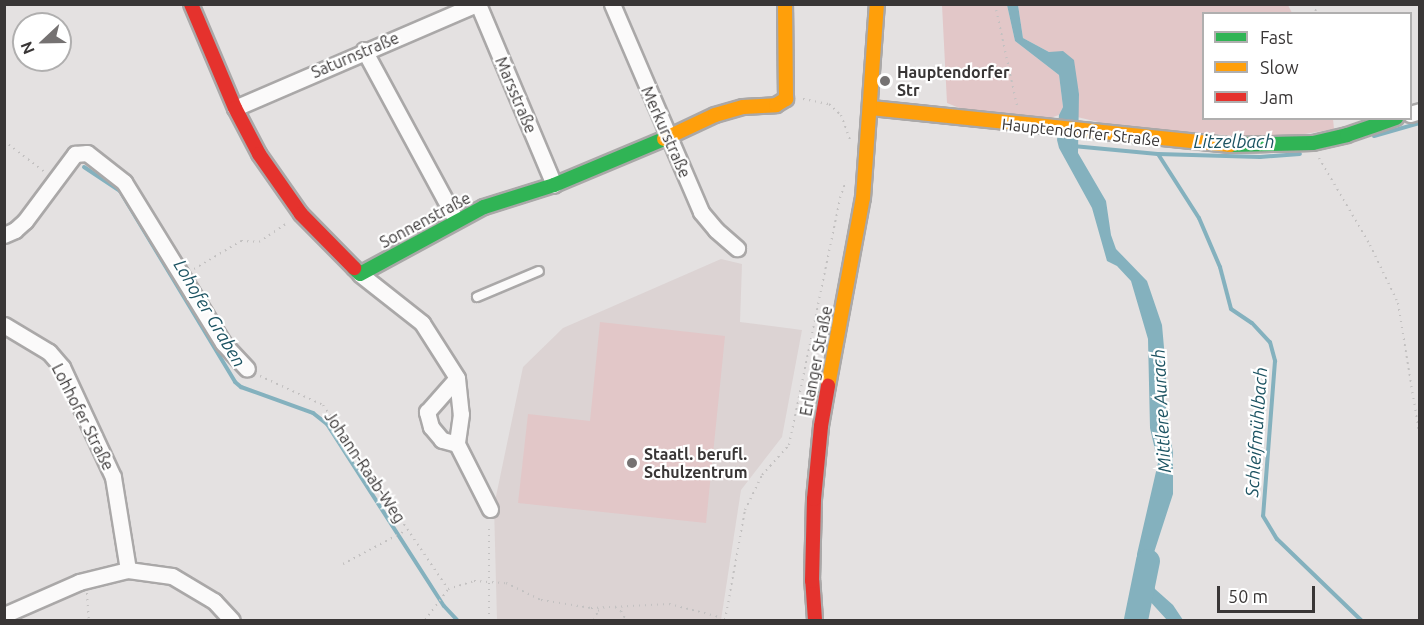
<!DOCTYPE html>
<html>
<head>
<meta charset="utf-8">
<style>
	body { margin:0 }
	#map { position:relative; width:1424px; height:625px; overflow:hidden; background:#e4e1e1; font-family:Ubuntu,sans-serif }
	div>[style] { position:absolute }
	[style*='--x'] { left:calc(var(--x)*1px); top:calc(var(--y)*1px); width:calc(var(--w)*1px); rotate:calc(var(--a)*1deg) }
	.built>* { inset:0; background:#dcd3d3 }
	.green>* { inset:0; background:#e2c7c8 }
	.water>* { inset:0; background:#84b1be }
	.stream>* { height:4px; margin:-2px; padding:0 2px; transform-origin:2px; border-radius:2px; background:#84b1be }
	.river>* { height:24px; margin:-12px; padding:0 12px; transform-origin:12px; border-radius:12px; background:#84b1be }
	.path>* { height:2px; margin-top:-1px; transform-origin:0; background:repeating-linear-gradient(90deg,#c3c1c1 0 1.5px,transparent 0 6px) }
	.roads { filter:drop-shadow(2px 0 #aaa8a8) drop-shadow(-2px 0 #aaa8a8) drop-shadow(0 2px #aaa8a8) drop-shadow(0 -2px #aaa8a8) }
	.lane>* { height:8px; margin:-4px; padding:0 4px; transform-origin:4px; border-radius:4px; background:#fbfafa }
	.street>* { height:15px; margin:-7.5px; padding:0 7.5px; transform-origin:7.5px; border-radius:7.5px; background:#fbfafa }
	.fast>* { height:14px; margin:-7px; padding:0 7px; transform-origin:7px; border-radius:7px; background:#30b455 }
	.slow>* { height:14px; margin:-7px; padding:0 7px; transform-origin:7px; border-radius:7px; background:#ff9f0a }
	.jam>* { height:14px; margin:-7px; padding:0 7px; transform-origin:7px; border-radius:7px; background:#e5322d }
	.dots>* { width:16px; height:16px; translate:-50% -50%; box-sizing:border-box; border:3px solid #fff; border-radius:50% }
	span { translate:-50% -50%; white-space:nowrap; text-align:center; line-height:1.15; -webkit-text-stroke:4.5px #fff; paint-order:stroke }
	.street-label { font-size:16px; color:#393636 }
	.poi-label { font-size:16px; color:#393636; font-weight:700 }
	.left { translate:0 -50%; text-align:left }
	.water-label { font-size:18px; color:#1c5362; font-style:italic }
	.frame { position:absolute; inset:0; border:6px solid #393636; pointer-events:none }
	.legend { position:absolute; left:1202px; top:12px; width:210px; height:108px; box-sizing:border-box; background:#fff; border:2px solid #b0afaf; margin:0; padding:8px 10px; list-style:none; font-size:18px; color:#393636 }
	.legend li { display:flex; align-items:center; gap:12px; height:30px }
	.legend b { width:30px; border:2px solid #b0afaf }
	.north { position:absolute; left:12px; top:12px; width:60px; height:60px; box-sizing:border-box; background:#fff; border:2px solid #b0afaf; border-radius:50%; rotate:248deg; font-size:16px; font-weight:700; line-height:24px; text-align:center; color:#393636 }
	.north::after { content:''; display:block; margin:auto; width:21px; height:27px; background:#757272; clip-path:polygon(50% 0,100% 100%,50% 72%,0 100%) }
	.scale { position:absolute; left:1217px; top:586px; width:98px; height:27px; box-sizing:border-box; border:3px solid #393636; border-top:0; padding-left:8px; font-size:18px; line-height:21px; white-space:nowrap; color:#393636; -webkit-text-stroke:4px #fff; paint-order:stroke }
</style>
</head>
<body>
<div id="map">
	<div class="built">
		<div style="clip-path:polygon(721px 259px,742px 264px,740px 322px,802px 330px,782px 437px,741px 490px,721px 620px,497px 620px,494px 506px,523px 367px,563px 328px)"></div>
	</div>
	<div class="green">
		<div style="clip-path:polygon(942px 5px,1007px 5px,1015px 41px,1059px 75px,1063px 107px,1059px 115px,1047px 119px,977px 115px,947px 103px)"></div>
		<div style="clip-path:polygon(1018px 5px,1288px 5px,1292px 13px,1204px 14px,1204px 118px,1333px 119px,1334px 129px,1276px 139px,1120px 127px,1077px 117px,1079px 94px,1075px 78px,1049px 52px,1023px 38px)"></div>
		<div style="clip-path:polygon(600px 322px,725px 336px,706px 523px,518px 503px,528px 414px,590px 421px)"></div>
	</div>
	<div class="water">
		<div style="clip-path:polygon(1007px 5px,1018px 5px,1023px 38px,1049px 52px,1063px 51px,1074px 60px,1079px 94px,1078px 153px,1106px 201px,1111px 235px,1116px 249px,1147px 281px,1162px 325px,1166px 370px,1166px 411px,1173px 453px,1173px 494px,1148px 571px,1155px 589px,1173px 605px,1183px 620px,1167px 620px,1136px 586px,1137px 554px,1158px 463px,1150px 428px,1148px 339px,1131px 281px,1117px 266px,1107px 261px,1092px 208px,1059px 148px,1057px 140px,1059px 115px,1063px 107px,1059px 75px,1015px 41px)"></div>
	</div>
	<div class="stream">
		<div style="--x:1374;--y:136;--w:48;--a:-15.8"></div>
		<div style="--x:1073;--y:146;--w:85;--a:5.4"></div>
		<div style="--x:1158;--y:154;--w:76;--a:57.4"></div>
		<div style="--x:1199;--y:218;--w:53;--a:66.8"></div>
		<div style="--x:1220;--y:267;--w:43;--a:75.3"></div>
		<div style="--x:1231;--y:309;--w:25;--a:34"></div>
		<div style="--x:1252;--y:323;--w:26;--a:47"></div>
		<div style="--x:1270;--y:342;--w:20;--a:75"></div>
		<div style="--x:1275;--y:361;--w:155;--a:94.4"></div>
		<div style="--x:1263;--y:516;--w:27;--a:59"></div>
		<div style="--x:1277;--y:539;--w:117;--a:44"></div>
		<div style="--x:1158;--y:154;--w:102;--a:1.7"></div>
		<div style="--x:1260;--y:157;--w:40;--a:-4.3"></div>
		<div style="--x:84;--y:167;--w:43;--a:33.7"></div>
		<div style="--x:120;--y:191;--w:223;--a:58.9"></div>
		<div style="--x:235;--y:382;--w:8;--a:40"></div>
		<div style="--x:241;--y:387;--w:77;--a:19.9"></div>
		<div style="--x:313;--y:413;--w:18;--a:38"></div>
		<div style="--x:327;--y:424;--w:216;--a:57.3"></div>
		<div style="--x:444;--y:606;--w:19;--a:47"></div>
	</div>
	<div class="river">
		<div style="--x:1136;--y:620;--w:60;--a:-78.5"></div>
	</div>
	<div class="path">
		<div style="--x:995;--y:4;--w:104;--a:77.8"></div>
		<div style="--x:1313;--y:4;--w:11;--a:68"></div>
		<div style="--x:803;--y:99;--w:26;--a:11"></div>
		<div style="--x:829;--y:104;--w:16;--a:43"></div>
		<div style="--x:841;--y:115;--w:27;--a:70"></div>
		<div style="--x:4;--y:141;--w:53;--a:37.3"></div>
		<div style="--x:1319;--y:158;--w:101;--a:59.6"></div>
		<div style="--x:1370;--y:245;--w:64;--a:64.2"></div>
		<div style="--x:1398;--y:303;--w:138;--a:80.8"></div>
		<div style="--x:194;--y:269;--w:55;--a:-30.8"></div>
		<div style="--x:241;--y:241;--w:18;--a:3"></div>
		<div style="--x:259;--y:242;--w:32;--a:-34"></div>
		<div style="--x:260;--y:376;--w:69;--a:24.7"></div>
		<div style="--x:323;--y:405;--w:222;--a:55.8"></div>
		<div style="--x:448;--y:589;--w:27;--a:-17"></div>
		<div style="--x:474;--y:581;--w:32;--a:4"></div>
		<div style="--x:506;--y:583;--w:39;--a:26"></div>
		<div style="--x:541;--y:600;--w:51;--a:9.1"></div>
		<div style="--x:591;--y:608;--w:78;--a:-2.9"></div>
		<div style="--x:669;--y:604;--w:49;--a:14.3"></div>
		<div style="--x:716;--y:616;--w:7;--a:34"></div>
		<div style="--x:343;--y:564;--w:72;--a:-28"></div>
		<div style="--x:87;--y:593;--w:27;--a:86"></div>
		<div style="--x:615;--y:607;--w:7;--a:34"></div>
		<div style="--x:621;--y:611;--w:10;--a:61"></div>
		<div style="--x:425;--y:620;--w:39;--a:-53"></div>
		<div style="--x:489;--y:620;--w:96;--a:-90"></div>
		<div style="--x:594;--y:620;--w:10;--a:-66"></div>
		<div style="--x:598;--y:611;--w:7;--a:-34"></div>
		<div style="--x:725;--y:620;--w:112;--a:-79.7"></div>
		<div style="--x:745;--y:510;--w:39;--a:-64"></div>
		<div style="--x:762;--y:475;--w:40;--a:-48"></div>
		<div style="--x:789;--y:445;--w:252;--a:-78.3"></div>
		<div style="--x:840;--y:198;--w:18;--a:-71"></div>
	</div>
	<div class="roads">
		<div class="lane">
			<div style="--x:477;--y:297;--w:67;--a:-22.8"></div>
		</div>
		<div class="street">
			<div style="--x:478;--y:4;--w:196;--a:67.2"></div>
			<div style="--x:612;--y:4;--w:226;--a:66.8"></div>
			<div style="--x:701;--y:212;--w:23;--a:50"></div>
			<div style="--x:716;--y:230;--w:28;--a:41"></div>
			<div style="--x:364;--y:50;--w:193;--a:61.6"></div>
			<div style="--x:235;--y:108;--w:262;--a:-23.3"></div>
			<div style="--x:1410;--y:114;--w:10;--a:-17"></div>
			<div style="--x:4;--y:235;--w:12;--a:-24"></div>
			<div style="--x:15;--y:230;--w:13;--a:-42"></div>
			<div style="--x:25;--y:221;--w:84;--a:-53.3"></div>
			<div style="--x:75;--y:154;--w:12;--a:-5"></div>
			<div style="--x:87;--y:153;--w:47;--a:38.1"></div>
			<div style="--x:124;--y:182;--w:189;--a:58.4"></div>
			<div style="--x:223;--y:343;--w:35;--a:47"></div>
			<div style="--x:360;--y:274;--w:79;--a:38.3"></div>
			<div style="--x:422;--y:323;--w:65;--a:57.5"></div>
			<div style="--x:457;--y:378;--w:36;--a:84"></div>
			<div style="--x:461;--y:414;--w:30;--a:98"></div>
			<div style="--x:457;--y:444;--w:73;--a:63.1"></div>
			<div style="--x:4;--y:325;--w:52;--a:31"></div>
			<div style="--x:49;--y:352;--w:20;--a:49"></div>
			<div style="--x:62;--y:367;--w:121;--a:65.1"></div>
			<div style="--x:113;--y:477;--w:94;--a:80.8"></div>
			<div style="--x:457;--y:444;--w:16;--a:-165"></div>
			<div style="--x:442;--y:440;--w:17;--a:-130"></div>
			<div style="--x:431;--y:427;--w:16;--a:-105"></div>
			<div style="--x:427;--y:412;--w:45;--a:-48.6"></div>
			<div style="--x:4;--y:615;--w:82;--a:-23.7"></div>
			<div style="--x:79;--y:582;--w:50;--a:-13.8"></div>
			<div style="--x:128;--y:570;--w:44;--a:7.8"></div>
			<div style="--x:172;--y:576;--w:49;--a:30.8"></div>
			<div style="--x:214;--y:601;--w:26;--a:47"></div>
		</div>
		<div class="fast">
			<div style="--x:1230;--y:145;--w:83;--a:-1.4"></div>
			<div style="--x:1313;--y:143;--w:35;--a:-13"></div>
			<div style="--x:1347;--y:135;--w:52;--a:-19.1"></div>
			<div style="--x:354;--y:268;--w:8;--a:45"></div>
			<div style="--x:360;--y:274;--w:141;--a:-28.4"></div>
			<div style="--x:484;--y:207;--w:73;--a:-17.4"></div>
			<div style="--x:554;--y:185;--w:119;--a:-22.7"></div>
		</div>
		<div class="slow">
			<div style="--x:871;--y:108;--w:361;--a:5.9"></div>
			<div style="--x:664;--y:139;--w:56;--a:-25.2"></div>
			<div style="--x:715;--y:115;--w:29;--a:-16"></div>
			<div style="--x:743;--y:107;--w:33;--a:-3"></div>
			<div style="--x:776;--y:105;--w:12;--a:-31"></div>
			<div style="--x:786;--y:99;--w:95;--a:-90.6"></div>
			<div style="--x:828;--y:386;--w:191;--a:-79.5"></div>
			<div style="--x:863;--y:198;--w:195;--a:-85.9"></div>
		</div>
		<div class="jam">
			<div style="--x:191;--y:4;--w:113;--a:67.1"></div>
			<div style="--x:235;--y:108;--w:52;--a:62.4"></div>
			<div style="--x:259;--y:154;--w:73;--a:55"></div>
			<div style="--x:301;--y:214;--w:76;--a:45.5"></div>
			<div style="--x:815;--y:620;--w:39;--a:-94"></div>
			<div style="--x:812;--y:581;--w:82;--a:-88.6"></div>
			<div style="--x:814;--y:499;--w:73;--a:-84.5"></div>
			<div style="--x:821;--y:426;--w:41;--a:-80.1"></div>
		</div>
	</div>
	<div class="dots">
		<div style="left:885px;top:81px;background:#757272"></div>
		<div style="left:632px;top:463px;background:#757272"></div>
	</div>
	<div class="street-label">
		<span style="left:355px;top:55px;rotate:-23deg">Saturnstraße</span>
		<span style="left:516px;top:95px;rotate:67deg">Marsstraße</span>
		<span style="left:666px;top:132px;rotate:66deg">Merkurstraße</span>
		<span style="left:1081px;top:132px;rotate:6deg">Hauptendorfer Straße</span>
		<span style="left:425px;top:220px;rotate:-28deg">Sonnenstraße</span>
		<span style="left:816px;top:361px;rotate:-79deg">Erlanger Straße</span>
		<span style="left:83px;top:417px;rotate:63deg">Lohhofer Straße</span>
		<span style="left:365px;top:467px;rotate:56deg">Johann-Raab-Weg</span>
	</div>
	<div class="poi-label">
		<span class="left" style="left:897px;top:81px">Hauptendorfer<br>Str</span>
		<span class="left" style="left:644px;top:463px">Staatl. berufl.<br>Schulzentrum</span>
	</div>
	<div class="water-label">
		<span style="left:1234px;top:141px">Litzelbach</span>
		<span style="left:210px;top:313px;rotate:59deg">Lohofer Graben</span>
		<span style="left:1161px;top:411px;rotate:-93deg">Mittlere Aurach</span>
		<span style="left:1256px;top:432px;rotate:-86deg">Schleifmühlbach</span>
	</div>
	<div class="frame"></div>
	<ul class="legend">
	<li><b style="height:8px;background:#30b455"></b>Fast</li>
	<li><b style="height:8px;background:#ff9f0a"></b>Slow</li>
	<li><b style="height:8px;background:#e5322d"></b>Jam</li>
	</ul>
	<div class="north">N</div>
	<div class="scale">50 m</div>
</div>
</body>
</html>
